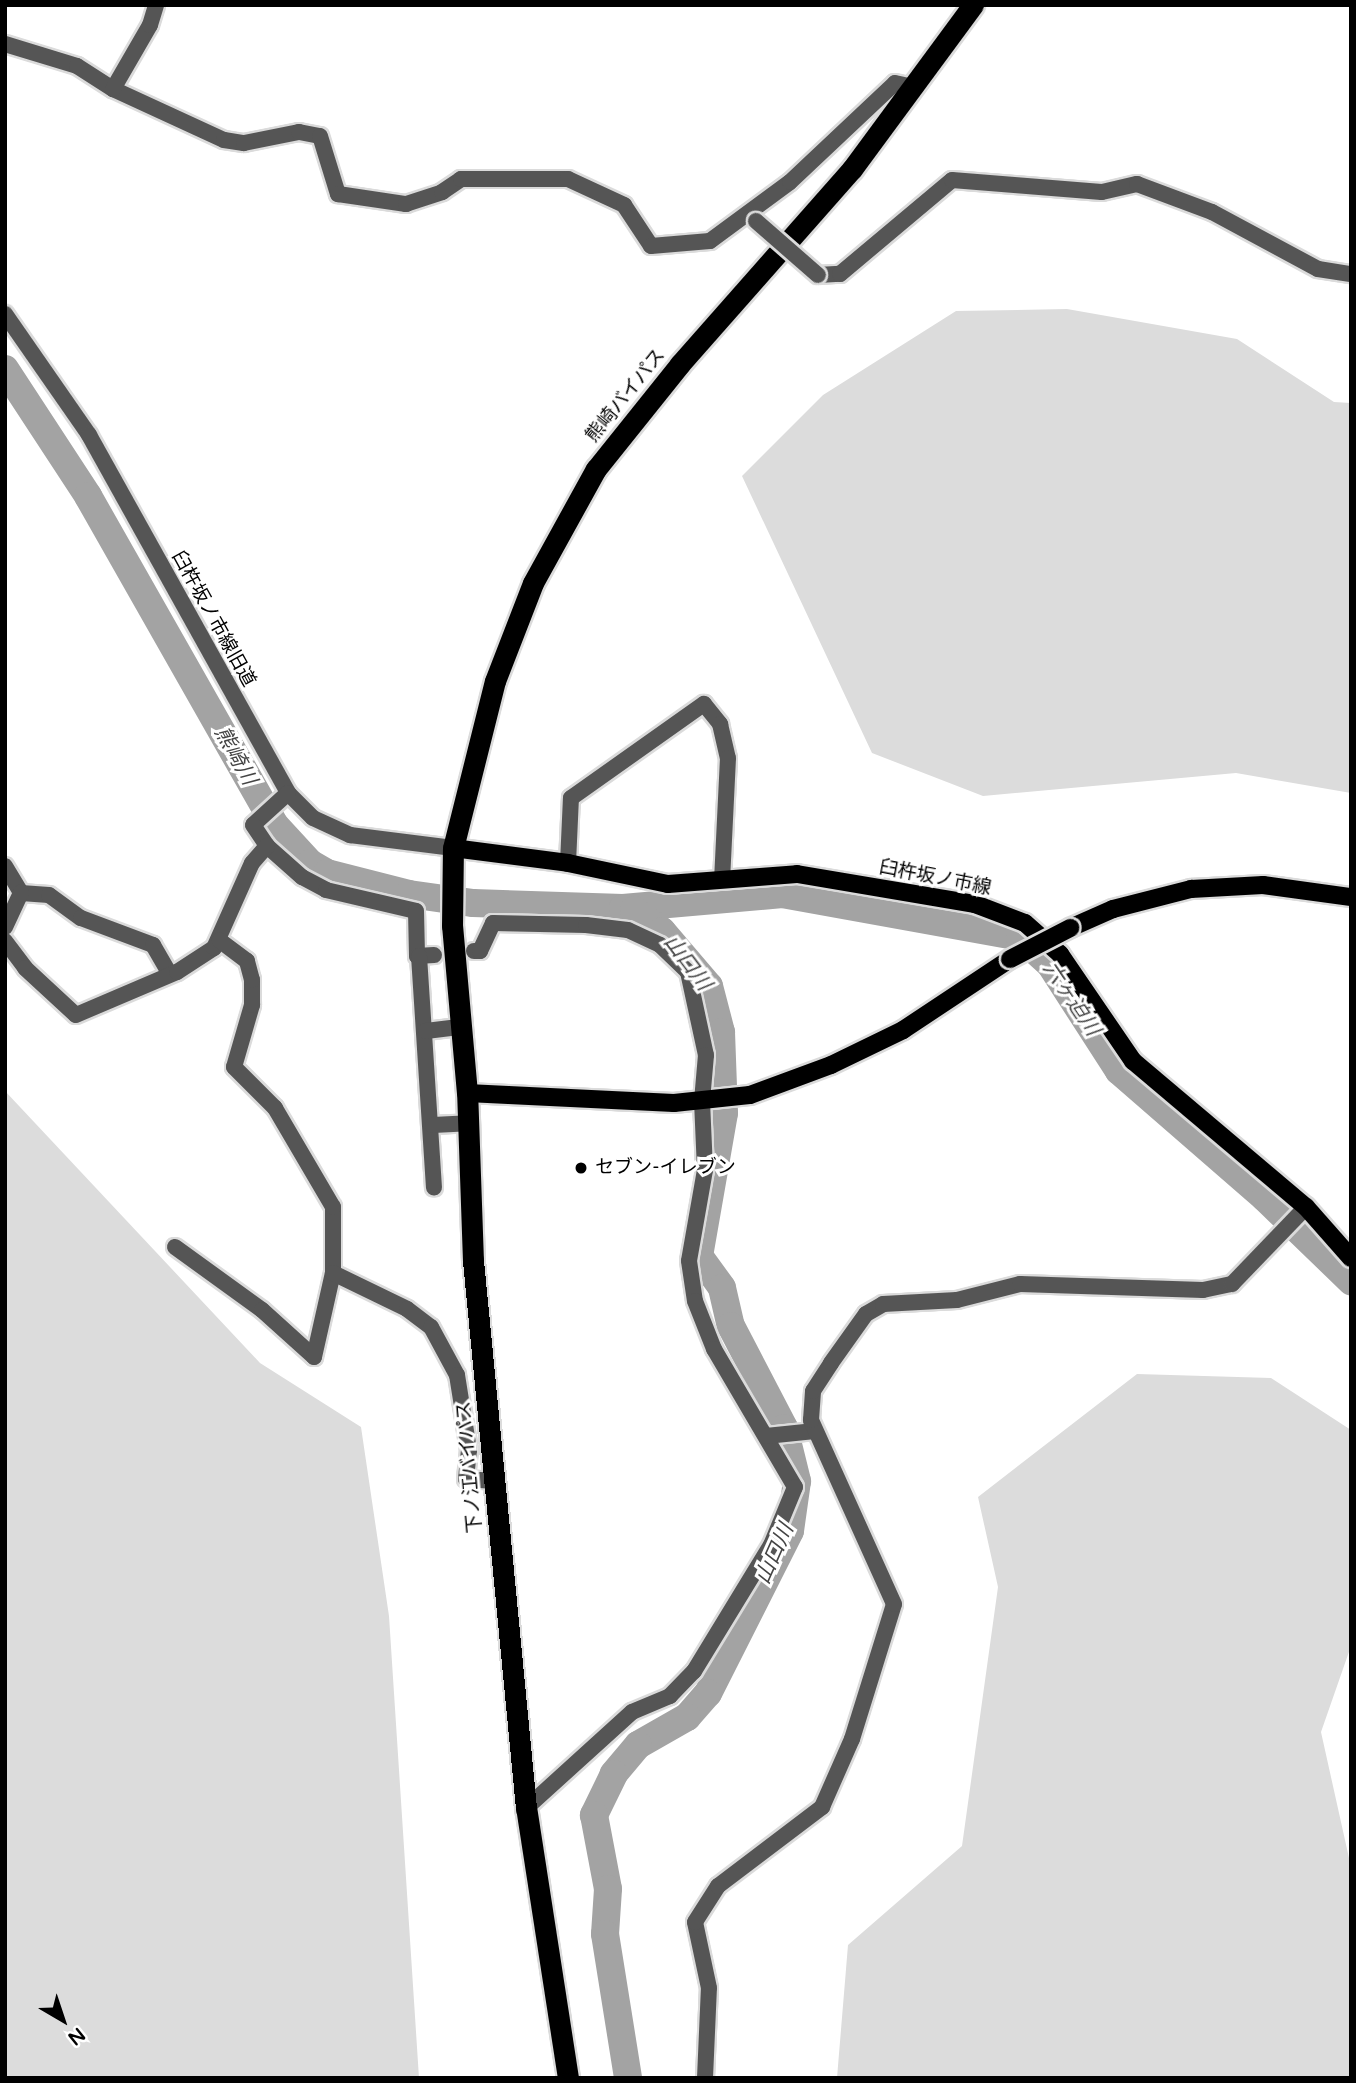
<!DOCTYPE html>
<html>
<head>
<meta charset="utf-8">
<style>
	body { margin:0 }
	#map { position:relative; width:1356px; height:2083px; overflow:hidden; background:#fff; font-family:"Varela Round","Noto Sans JP",sans-serif }
	div>[style] { position:absolute }
	[style*='--x'] { left:calc(var(--x)*1px); top:calc(var(--y)*1px); width:calc(var(--w)*1px); rotate:calc(var(--a)*1deg) }
	.green>* { inset:0; background:#dcdcdc }
	.river>* { height:28px; margin:-14px; padding:0 14px; transform-origin:14px; border-radius:14px; background:#a3a3a3 }
	.roads { filter:drop-shadow(2px 0 #dbdbdb) drop-shadow(-2px 0 #dbdbdb) drop-shadow(0 2px #dbdbdb) drop-shadow(0 -2px #dbdbdb) }
	.minor>* { height:16px; margin:-8px; padding:0 8px; transform-origin:8px; border-radius:8px; background:#555 }
	.major>* { height:18px; margin:-9px; padding:0 9px; transform-origin:9px; border-radius:9px; background:#000 }
	.highway>* { height:21px; margin:-10.5px; padding:0 10.5px; transform-origin:10.5px; border-radius:10.5px; background:#000 }
	.bridges { filter:drop-shadow(2px 0 #dbdbdb) drop-shadow(-2px 0 #dbdbdb) drop-shadow(0 2px #dbdbdb) drop-shadow(0 -2px #dbdbdb) }
	.minor-bridge>* { height:16px; margin:-8px; padding:0 8px; transform-origin:8px; border-radius:8px; background:#555 }
	.major-bridge>* { height:18px; margin:-9px; padding:0 9px; transform-origin:9px; border-radius:9px; background:#000 }
	.dots>* { width:19px; height:19px; translate:-50% -50%; box-sizing:border-box; border:4px solid #fff; border-radius:50% }
	span { translate:-50% -50%; white-space:nowrap; text-align:center; line-height:1.15; -webkit-text-stroke:6px #fff; paint-order:stroke }
	.street-label { font-size:19px; color:#000 }
	.poi-label { font-size:19px; color:#000 }
	.left { translate:0 -50%; text-align:left }
	.water-label { font-size:21px; color:#444; font-style:italic }
	.frame { position:absolute; inset:0; border:7px solid #000; pointer-events:none }
	.north { position:absolute; left:28px; top:1985px; width:70px; height:70px; -webkit-text-stroke:5px #fff; paint-order:stroke; rotate:141deg; font-size:19px; font-weight:700; line-height:28px; text-align:center; color:#000 }
	.north::after { content:''; display:block; margin:auto; width:24px; height:32px; background:#000; clip-path:polygon(50% 0,100% 100%,50% 72%,0 100%) }
</style>
</head>
<body>
<div id="map">
	<div class="green">
		<div style="clip-path:polygon(1067px 309px,1237px 339px,1334px 402px,1351px 403px,1351px 793px,1236px 773px,983px 796px,872px 753px,742px 476px,823px 395px,956px 311px)"></div>
		<div style="clip-path:polygon(5px 1091px,260px 1363px,361px 1427px,389px 1616px,419px 2078px,5px 2078px)"></div>
		<div style="clip-path:polygon(1137px 1374px,1271px 1378px,1351px 1430px,1351px 1646px,1321px 1732px,1351px 1867px,1351px 2078px,837px 2078px,848px 1945px,962px 1846px,998px 1587px,978px 1497px)"></div>
	</div>
	<div class="river">
		<div style="--x:5;--y:369;--w:152;--a:56.8"></div>
		<div style="--x:88;--y:496;--w:377;--a:60.4"></div>
		<div style="--x:274;--y:824;--w:53;--a:47.3"></div>
		<div style="--x:310;--y:863;--w:20;--a:30"></div>
		<div style="--x:327;--y:873;--w:85;--a:14.4"></div>
		<div style="--x:409;--y:894;--w:65;--a:8"></div>
		<div style="--x:473;--y:903;--w:150;--a:1.9"></div>
		<div style="--x:623;--y:908;--w:160;--a:-5"></div>
		<div style="--x:782;--y:894;--w:242;--a:10.2"></div>
		<div style="--x:1020;--y:937;--w:40;--a:42"></div>
		<div style="--x:1050;--y:964;--w:127;--a:57.2"></div>
		<div style="--x:1119;--y:1071;--w:194;--a:41"></div>
		<div style="--x:1265;--y:1198;--w:120;--a:44"></div>
		<div style="--x:623;--y:908;--w:11;--a:10"></div>
		<div style="--x:634;--y:910;--w:35;--a:37"></div>
		<div style="--x:662;--y:931;--w:72;--a:49.5"></div>
		<div style="--x:709;--y:986;--w:48;--a:75.4"></div>
		<div style="--x:721;--y:1032;--w:81;--a:87.9"></div>
		<div style="--x:724;--y:1113;--w:145;--a:99.9"></div>
		<div style="--x:699;--y:1256;--w:39;--a:54"></div>
		<div style="--x:722;--y:1288;--w:39;--a:77"></div>
		<div style="--x:731;--y:1326;--w:115;--a:62.5"></div>
		<div style="--x:784;--y:1428;--w:55;--a:76.2"></div>
		<div style="--x:797;--y:1481;--w:50;--a:98"></div>
		<div style="--x:790;--y:1531;--w:182;--a:116.8"></div>
		<div style="--x:708;--y:1693;--w:32;--a:131"></div>
		<div style="--x:687;--y:1717;--w:56;--a:150.3"></div>
		<div style="--x:638;--y:1745;--w:38;--a:130"></div>
		<div style="--x:614;--y:1774;--w:46;--a:116"></div>
		<div style="--x:594;--y:1815;--w:75;--a:79.3"></div>
		<div style="--x:608;--y:1889;--w:45;--a:93.8"></div>
		<div style="--x:605;--y:1934;--w:146;--a:80.9"></div>
	</div>
	<div class="roads">
		<div class="minor">
			<div style="--x:5;--y:44;--w:75;--a:17"></div>
			<div style="--x:77;--y:66;--w:43;--a:32.6"></div>
			<div style="--x:113;--y:89;--w:122;--a:24.7"></div>
			<div style="--x:224;--y:140;--w:20;--a:9"></div>
			<div style="--x:244;--y:143;--w:56;--a:-11.3"></div>
			<div style="--x:299;--y:132;--w:21;--a:11"></div>
			<div style="--x:320;--y:136;--w:61;--a:72.8"></div>
			<div style="--x:338;--y:194;--w:69;--a:8.4"></div>
			<div style="--x:406;--y:204;--w:38;--a:-18"></div>
			<div style="--x:442;--y:192;--w:23;--a:-34"></div>
			<div style="--x:461;--y:179;--w:107;--a:0"></div>
			<div style="--x:568;--y:179;--w:62;--a:24.9"></div>
			<div style="--x:624;--y:205;--w:49;--a:56.6"></div>
			<div style="--x:651;--y:246;--w:59;--a:-4.8"></div>
			<div style="--x:710;--y:241;--w:99;--a:-36.4"></div>
			<div style="--x:790;--y:182;--w:144;--a:-43.3"></div>
			<div style="--x:895;--y:83;--w:19;--a:12"></div>
			<div style="--x:113;--y:89;--w:74;--a:-60"></div>
			<div style="--x:150;--y:25;--w:21;--a:-73"></div>
			<div style="--x:818;--y:275;--w:22;--a:-3"></div>
			<div style="--x:840;--y:274;--w:146;--a:-40"></div>
			<div style="--x:952;--y:180;--w:150;--a:4.6"></div>
			<div style="--x:1102;--y:192;--w:36;--a:-13"></div>
			<div style="--x:1137;--y:184;--w:80;--a:20.5"></div>
			<div style="--x:1212;--y:212;--w:120;--a:28.3"></div>
			<div style="--x:1318;--y:269;--w:33;--a:9"></div>
			<div style="--x:5;--y:314;--w:147;--a:55.2"></div>
			<div style="--x:89;--y:435;--w:410;--a:60.9"></div>
			<div style="--x:288;--y:793;--w:35;--a:45"></div>
			<div style="--x:313;--y:818;--w:41;--a:24.7"></div>
			<div style="--x:350;--y:835;--w:104;--a:7.2"></div>
			<div style="--x:288;--y:793;--w:47;--a:137.6"></div>
			<div style="--x:253;--y:825;--w:25;--a:56"></div>
			<div style="--x:267;--y:846;--w:47;--a:41.5"></div>
			<div style="--x:302;--y:877;--w:27;--a:28"></div>
			<div style="--x:326;--y:890;--w:92;--a:13.1"></div>
			<div style="--x:416;--y:911;--w:45;--a:88.7"></div>
			<div style="--x:417;--y:956;--w:17;--a:-3"></div>
			<div style="--x:568;--y:863;--w:65;--a:-87.4"></div>
			<div style="--x:571;--y:798;--w:163;--a:-35.3"></div>
			<div style="--x:704;--y:704;--w:26;--a:51"></div>
			<div style="--x:720;--y:724;--w:35;--a:77"></div>
			<div style="--x:728;--y:758;--w:122;--a:92.8"></div>
			<div style="--x:5;--y:866;--w:31;--a:59"></div>
			<div style="--x:21;--y:893;--w:28;--a:4"></div>
			<div style="--x:49;--y:895;--w:39;--a:36"></div>
			<div style="--x:81;--y:918;--w:77;--a:20.6"></div>
			<div style="--x:153;--y:945;--w:34;--a:60"></div>
			<div style="--x:5;--y:927;--w:38;--a:-65"></div>
			<div style="--x:5;--y:941;--w:34;--a:53"></div>
			<div style="--x:25;--y:968;--w:69;--a:42.7"></div>
			<div style="--x:76;--y:1015;--w:110;--a:-23.1"></div>
			<div style="--x:177;--y:972;--w:44;--a:-33"></div>
			<div style="--x:214;--y:948;--w:93;--a:-65.9"></div>
			<div style="--x:252;--y:863;--w:23;--a:-49"></div>
			<div style="--x:474;--y:951;--w:6;--a:0"></div>
			<div style="--x:480;--y:951;--w:31;--a:-65"></div>
			<div style="--x:493;--y:923;--w:93;--a:1.2"></div>
			<div style="--x:586;--y:925;--w:42;--a:6.8"></div>
			<div style="--x:628;--y:930;--w:35;--a:25"></div>
			<div style="--x:660;--y:945;--w:39;--a:44"></div>
			<div style="--x:688;--y:972;--w:85;--a:77.8"></div>
			<div style="--x:706;--y:1055;--w:46;--a:95"></div>
			<div style="--x:702;--y:1101;--w:69;--a:87.5"></div>
			<div style="--x:705;--y:1170;--w:92;--a:100"></div>
			<div style="--x:689;--y:1261;--w:40;--a:81.5"></div>
			<div style="--x:695;--y:1301;--w:52;--a:68.4"></div>
			<div style="--x:714;--y:1349;--w:160;--a:59.6"></div>
			<div style="--x:795;--y:1487;--w:63;--a:112.5"></div>
			<div style="--x:771;--y:1545;--w:148;--a:121.4"></div>
			<div style="--x:694;--y:1671;--w:35;--a:134"></div>
			<div style="--x:670;--y:1696;--w:41;--a:157.2"></div>
			<div style="--x:632;--y:1712;--w:143;--a:137.8"></div>
			<div style="--x:419;--y:956;--w:232;--a:86.3"></div>
			<div style="--x:426;--y:1031;--w:35;--a:-7"></div>
			<div style="--x:433;--y:1125;--w:35;--a:-3"></div>
			<div style="--x:175;--y:1247;--w:107;--a:35.9"></div>
			<div style="--x:262;--y:1310;--w:70;--a:42.1"></div>
			<div style="--x:314;--y:1357;--w:86;--a:-77.3"></div>
			<div style="--x:333;--y:1273;--w:66;--a:-90"></div>
			<div style="--x:333;--y:1207;--w:115;--a:-120.4"></div>
			<div style="--x:275;--y:1108;--w:58;--a:-135"></div>
			<div style="--x:234;--y:1067;--w:65;--a:-73.8"></div>
			<div style="--x:252;--y:1005;--w:25;--a:-90"></div>
			<div style="--x:252;--y:980;--w:20;--a:-105"></div>
			<div style="--x:247;--y:961;--w:34;--a:-143"></div>
			<div style="--x:333;--y:1273;--w:82;--a:25.9"></div>
			<div style="--x:407;--y:1309;--w:30;--a:37"></div>
			<div style="--x:431;--y:1327;--w:55;--a:61.6"></div>
			<div style="--x:457;--y:1375;--w:76;--a:80.9"></div>
			<div style="--x:469;--y:1450;--w:29;--a:96"></div>
			<div style="--x:466;--y:1479;--w:28;--a:4"></div>
			<div style="--x:766;--y:1436;--w:49;--a:-5.8"></div>
			<div style="--x:705;--y:2078;--w:90;--a:-87.5"></div>
			<div style="--x:709;--y:1988;--w:67;--a:-102"></div>
			<div style="--x:695;--y:1922;--w:43;--a:-57.4"></div>
			<div style="--x:718;--y:1886;--w:131;--a:-37.2"></div>
			<div style="--x:822;--y:1807;--w:74;--a:-66.2"></div>
			<div style="--x:852;--y:1739;--w:141;--a:-72.7"></div>
			<div style="--x:894;--y:1604;--w:202;--a:-114.3"></div>
			<div style="--x:811;--y:1420;--w:29;--a:-86"></div>
			<div style="--x:813;--y:1391;--w:33;--a:-57"></div>
			<div style="--x:831;--y:1363;--w:60;--a:-54.5"></div>
			<div style="--x:866;--y:1314;--w:20;--a:-30"></div>
			<div style="--x:883;--y:1304;--w:74;--a:-3.1"></div>
			<div style="--x:957;--y:1300;--w:65;--a:-14.3"></div>
			<div style="--x:1020;--y:1284;--w:183;--a:1.9"></div>
			<div style="--x:1203;--y:1290;--w:30;--a:-12"></div>
			<div style="--x:1232;--y:1284;--w:107;--a:-46.1"></div>
		</div>
		<div class="major">
			<div style="--x:453;--y:848;--w:116;--a:7.4"></div>
			<div style="--x:568;--y:863;--w:102;--a:11.9"></div>
			<div style="--x:668;--y:884;--w:129;--a:-4.4"></div>
			<div style="--x:797;--y:874;--w:181;--a:9.6"></div>
			<div style="--x:975;--y:904;--w:53;--a:20.8"></div>
			<div style="--x:1025;--y:923;--w:47;--a:41.5"></div>
			<div style="--x:1060;--y:954;--w:130;--a:55.7"></div>
			<div style="--x:1133;--y:1061;--w:226;--a:40.2"></div>
			<div style="--x:1306;--y:1207;--w:68;--a:48.6"></div>
			<div style="--x:1070;--y:928;--w:47;--a:-23.8"></div>
			<div style="--x:1113;--y:909;--w:81;--a:-14.4"></div>
			<div style="--x:1191;--y:889;--w:72;--a:-3.2"></div>
			<div style="--x:1263;--y:885;--w:89;--a:7.8"></div>
			<div style="--x:467;--y:1093;--w:207;--a:2.8"></div>
			<div style="--x:674;--y:1103;--w:76;--a:-6"></div>
			<div style="--x:750;--y:1095;--w:86;--a:-20.3"></div>
			<div style="--x:831;--y:1065;--w:80;--a:-25.9"></div>
			<div style="--x:903;--y:1030;--w:128;--a:-33.6"></div>
		</div>
		<div class="highway">
			<div style="--x:568;--y:2078;--w:273;--a:-98.8"></div>
			<div style="--x:526;--y:1808;--w:550;--a:-95.53"></div>
			<div style="--x:473;--y:1261;--w:168;--a:-92"></div>
			<div style="--x:467;--y:1093;--w:168;--a:-95.1"></div>
			<div style="--x:452;--y:926;--w:78;--a:-89.3"></div>
			<div style="--x:453;--y:848;--w:172;--a:-75.9"></div>
			<div style="--x:495;--y:681;--w:105;--a:-68.8"></div>
			<div style="--x:533;--y:583;--w:130;--a:-61.1"></div>
			<div style="--x:596;--y:469;--w:134;--a:-51.3"></div>
			<div style="--x:680;--y:364;--w:260;--a:-48.6"></div>
			<div style="--x:852;--y:169;--w:204;--a:-53.6"></div>
		</div>
	</div>
	<div class="bridges">
		<div class="minor-bridge">
			<div style="--x:756;--y:221;--w:82;--a:41.1"></div>
		</div>
		<div class="major-bridge">
			<div style="--x:1010;--y:959;--w:68;--a:-27.3"></div>
		</div>
	</div>
	<div class="dots">
		<div style="left:581px;top:1168px;background:#000"></div>
	</div>
	<div class="street-label">
		<span style="left:626px;top:396px;rotate:-51deg">熊崎バイパス</span>
		<span style="left:213px;top:619px;rotate:61deg">臼杵坂ノ市線旧道</span>
		<span style="left:935px;top:878px;rotate:11deg">臼杵坂ノ市線</span>
		<span style="left:470px;top:1467px;rotate:-95deg">下ノ江バイパス</span>
	</div>
	<div class="poi-label">
		<span class="left" style="left:595px;top:1168px">セブン-イレブン</span>
	</div>
	<div class="water-label">
		<span style="left:235px;top:756px;rotate:61deg">熊崎川</span>
		<span style="left:687px;top:963px;rotate:53deg">山口川</span>
		<span style="left:1071px;top:999px;rotate:56deg">六ヶ迫川</span>
		<span style="left:775px;top:1554px;rotate:-66deg">山口川</span>
	</div>
	<div class="frame"></div>
	<div class="north">N</div>
</div>
</body>
</html>
